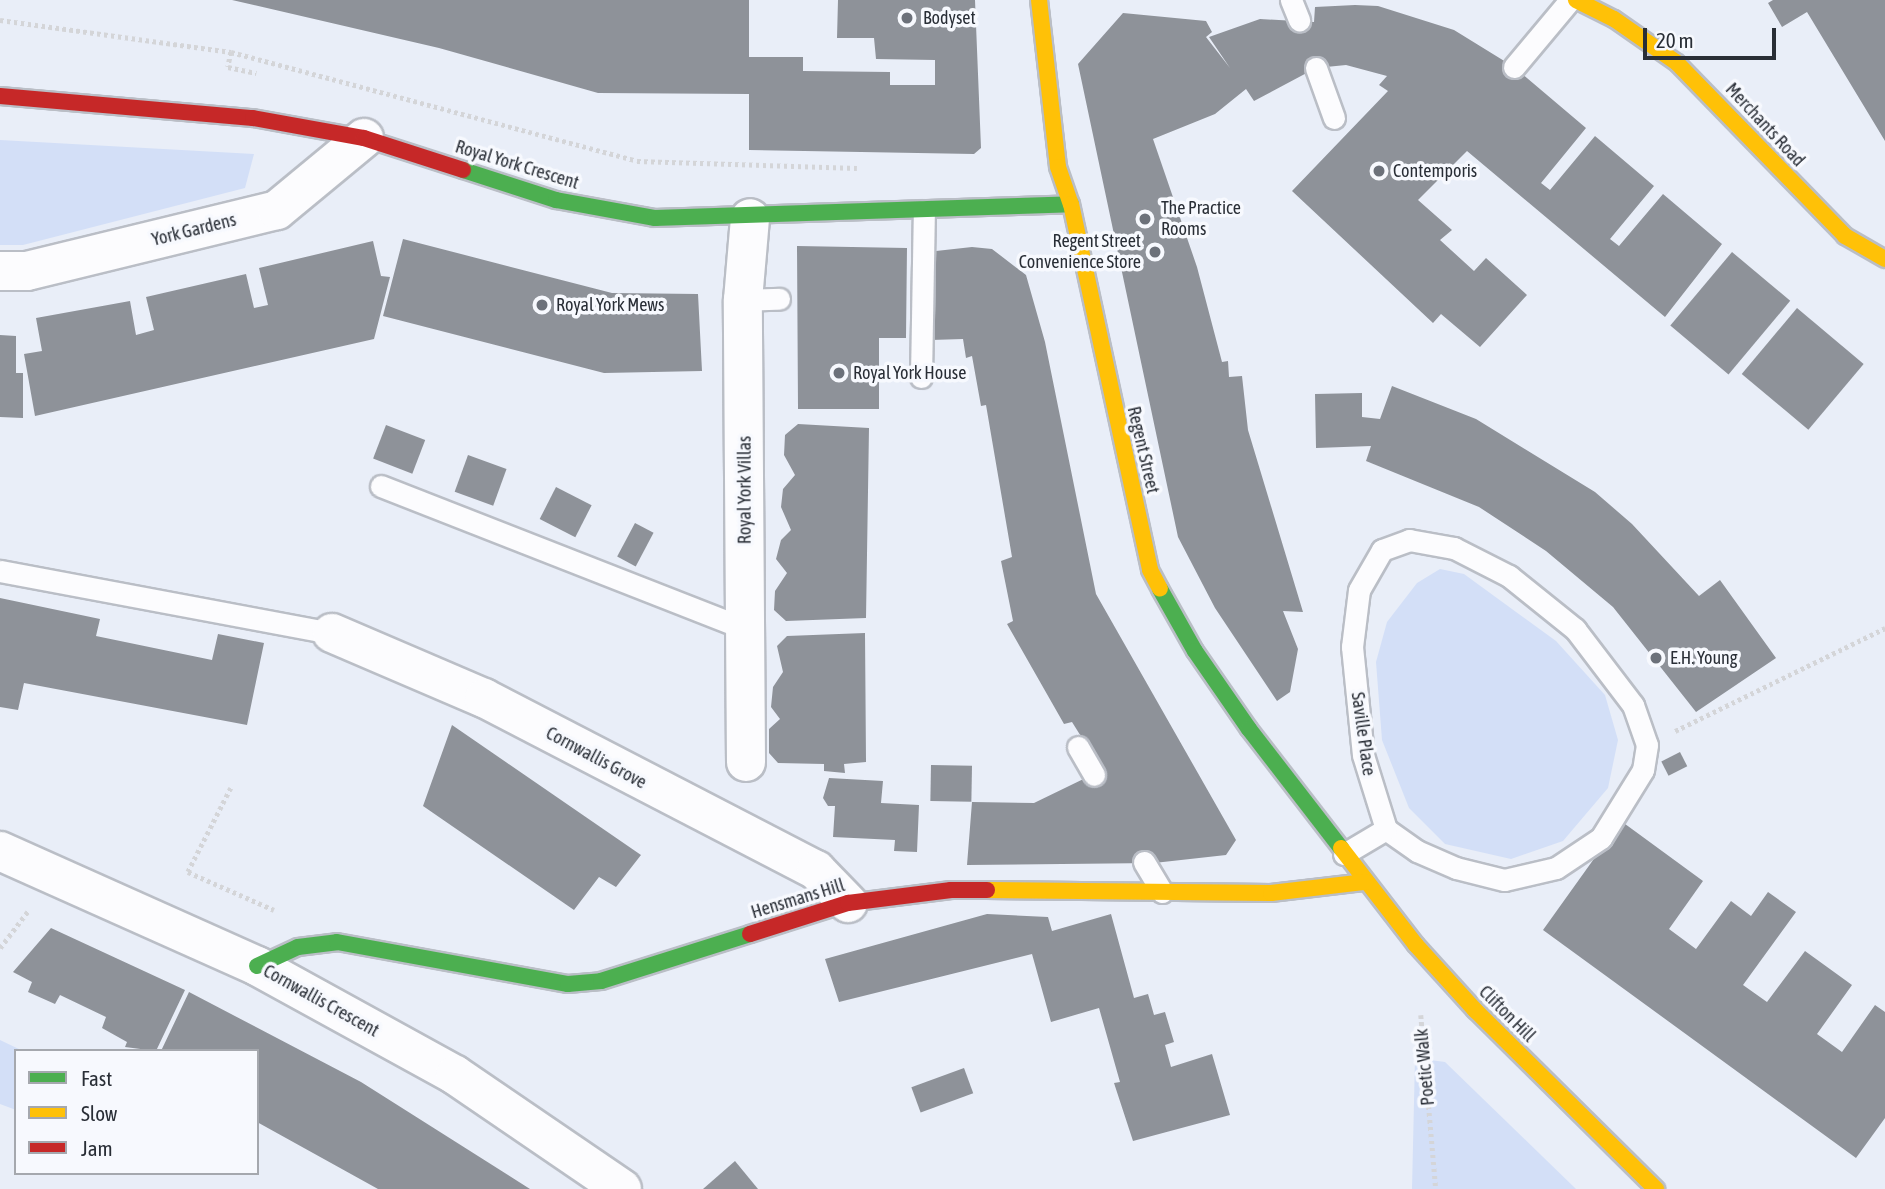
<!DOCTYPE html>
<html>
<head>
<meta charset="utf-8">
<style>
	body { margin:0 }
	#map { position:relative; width:1885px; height:1189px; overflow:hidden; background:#e9eef8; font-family:"Asap Condensed",sans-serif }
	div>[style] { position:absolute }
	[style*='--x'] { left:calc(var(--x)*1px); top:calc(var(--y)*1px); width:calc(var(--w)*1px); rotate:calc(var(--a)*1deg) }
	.green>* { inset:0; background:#d3dff7 }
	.building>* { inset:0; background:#8e9299; transform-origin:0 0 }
	.path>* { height:4.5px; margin-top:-2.25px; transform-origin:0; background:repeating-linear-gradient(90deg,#d4d5d8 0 3.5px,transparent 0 7px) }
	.roads { filter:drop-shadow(2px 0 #babec6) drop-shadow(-2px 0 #babec6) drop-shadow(0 2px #babec6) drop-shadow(0 -2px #babec6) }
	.lane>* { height:21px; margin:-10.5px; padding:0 10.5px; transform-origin:10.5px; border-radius:10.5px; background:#fcfcfe }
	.street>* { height:38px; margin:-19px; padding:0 19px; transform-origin:19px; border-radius:19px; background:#fcfcfe }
	.fast>* { height:16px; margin:-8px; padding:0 8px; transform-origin:8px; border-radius:8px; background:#4caf50 }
	.slow>* { height:16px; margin:-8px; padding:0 8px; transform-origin:8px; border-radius:8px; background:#ffc107 }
	.jam>* { height:16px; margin:-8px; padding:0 8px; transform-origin:8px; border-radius:8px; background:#c62828 }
	.dots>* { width:19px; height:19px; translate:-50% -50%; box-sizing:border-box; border:4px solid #f7f9fe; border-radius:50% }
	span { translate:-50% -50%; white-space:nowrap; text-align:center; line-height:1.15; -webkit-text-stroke:7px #f7f9fe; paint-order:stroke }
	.poi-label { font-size:18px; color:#292e36 }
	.left { translate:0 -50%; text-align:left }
	.right { translate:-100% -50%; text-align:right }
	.street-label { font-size:18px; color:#292e36 }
	.legend { position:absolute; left:14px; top:1049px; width:245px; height:126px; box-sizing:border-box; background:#f7f9fe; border:2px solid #a5a8ae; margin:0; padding:9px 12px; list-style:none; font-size:21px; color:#292e36 }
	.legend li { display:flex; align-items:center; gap:14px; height:35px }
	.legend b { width:35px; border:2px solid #a5a8ae }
	.scale { position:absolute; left:1643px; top:28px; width:133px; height:32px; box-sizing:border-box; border:4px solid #292e36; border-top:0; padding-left:9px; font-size:21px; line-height:24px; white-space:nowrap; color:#292e36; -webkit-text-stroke:5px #f7f9fe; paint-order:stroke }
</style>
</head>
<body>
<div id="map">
	<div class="green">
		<div style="clip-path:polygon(0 140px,254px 154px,245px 188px,23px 245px,0 245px)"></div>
		<div style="clip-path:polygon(1440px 569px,1464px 574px,1556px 641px,1605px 695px,1618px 740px,1608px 788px,1563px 841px,1511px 859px,1445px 844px,1409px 808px,1382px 740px,1376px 662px,1387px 622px,1417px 583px)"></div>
		<div style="clip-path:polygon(0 1040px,23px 1051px,16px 1051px,16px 1110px,0 1104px)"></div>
		<div style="clip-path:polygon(1415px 1058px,1445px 1062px,1576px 1189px,1412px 1189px)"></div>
	</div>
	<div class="building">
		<div style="clip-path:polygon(232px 0,749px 0,749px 57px,803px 57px,803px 71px,890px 72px,890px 85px,935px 85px,935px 60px,876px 59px,874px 38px,837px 38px,838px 0,975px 0,981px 148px,974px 154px,749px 150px,749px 94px,598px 93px,439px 48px)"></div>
		<div style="clip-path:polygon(1773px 0,1885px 0,1885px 141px,1807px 12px,1782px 27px,1768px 3px)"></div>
		<div style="clip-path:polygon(1355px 5px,1378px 6px,1454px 30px,1514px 67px,1586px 128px,1541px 183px,1550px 190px,1595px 136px,1654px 186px,1610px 239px,1619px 246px,1663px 194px,1722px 244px,1665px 317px,1467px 151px,1418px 200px,1452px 230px,1440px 240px,1474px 271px,1486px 258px,1527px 295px,1480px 347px,1441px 314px,1433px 323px,1292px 191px,1388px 91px,1379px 85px,1387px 76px,1346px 65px,1316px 68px,1254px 101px,1246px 89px,1215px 114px,1153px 139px,1197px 267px,1222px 362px,1228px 361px,1229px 377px,1242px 376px,1248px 430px,1303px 612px,1283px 611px,1298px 649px,1290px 692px,1277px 701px,1215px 608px,1178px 537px,1078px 64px,1123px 13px,1206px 21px,1212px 32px,1206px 37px,1230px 68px,1209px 37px,1260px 19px,1314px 22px,1315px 7px)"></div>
		<div style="clip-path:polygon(403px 239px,612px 293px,698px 294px,702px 371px,604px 373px,383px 316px)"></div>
		<div style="clip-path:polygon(373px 241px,381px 276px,390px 277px,374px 339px,35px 416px,24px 354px,42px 351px,36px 318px,130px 301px,136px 335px,154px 330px,146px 297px,246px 274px,254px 308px,268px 305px,259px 268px)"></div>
		<div style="clip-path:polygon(797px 246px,907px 248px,906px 338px,879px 338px,879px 409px,798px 409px)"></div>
		<div style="clip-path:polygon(972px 247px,992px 249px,1026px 275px,1045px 342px,1096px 594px,1236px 840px,1226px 855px,1154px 863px,967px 865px,972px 802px,1034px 803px,1102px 770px,1072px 722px,1064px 724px,1007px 624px,1013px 621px,1001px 561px,1012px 557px,986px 405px,981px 406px,972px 356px,966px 358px,963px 339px,931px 340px,927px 252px)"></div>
		<div style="left:1732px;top:252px;width:76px;height:96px;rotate:40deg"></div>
		<div style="left:1797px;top:308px;width:87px;height:86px;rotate:40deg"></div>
		<div style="clip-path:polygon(0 335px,16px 336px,16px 373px,23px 373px,23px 418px,0 417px)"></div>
		<div style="clip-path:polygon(1392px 386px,1476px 419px,1595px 492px,1632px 524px,1699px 596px,1720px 580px,1776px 658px,1696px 712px,1613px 607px,1546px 551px,1479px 507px,1366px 461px,1371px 446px,1316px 448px,1315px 394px,1362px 393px,1362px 417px,1380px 419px)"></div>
		<div style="clip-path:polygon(798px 424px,869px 428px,866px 618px,786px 621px,774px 610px,775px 591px,787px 573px,776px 559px,781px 540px,791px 530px,781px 507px,783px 489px,795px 475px,784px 455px,785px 435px)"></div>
		<div style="left:386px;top:425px;width:42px;height:36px;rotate:21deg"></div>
		<div style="left:468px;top:455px;width:41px;height:39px;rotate:20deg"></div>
		<div style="left:556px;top:487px;width:40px;height:36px;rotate:27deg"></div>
		<div style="left:635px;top:523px;width:21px;height:38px;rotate:28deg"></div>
		<div style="clip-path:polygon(0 598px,100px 619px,96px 636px,212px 660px,218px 634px,264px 643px,247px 725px,24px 683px,18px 710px,0 707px)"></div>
		<div style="clip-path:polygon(865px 633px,866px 762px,844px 764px,845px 773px,824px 771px,824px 764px,778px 763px,769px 753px,769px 729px,780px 719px,771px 707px,773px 687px,783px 672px,777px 646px,787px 636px)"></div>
		<div style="clip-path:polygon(452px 725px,641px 855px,616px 887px,599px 877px,574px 910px,423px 806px)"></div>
		<div style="left:1680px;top:752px;width:16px;height:21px;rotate:63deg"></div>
		<div style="left:931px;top:765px;width:41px;height:36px;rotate:1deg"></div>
		<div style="clip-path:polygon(829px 778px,883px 781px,881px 803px,919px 805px,917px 852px,894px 851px,895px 840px,833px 837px,835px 806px,828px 806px,823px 798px)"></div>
		<div style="clip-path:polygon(1621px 821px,1703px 881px,1669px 929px,1696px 949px,1731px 901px,1751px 916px,1768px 892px,1796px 912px,1743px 985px,1767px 1002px,1805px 951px,1852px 985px,1817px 1034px,1842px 1052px,1875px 1005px,1885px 1012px,1885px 1118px,1856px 1158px,1543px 930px)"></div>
		<div style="clip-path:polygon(987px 914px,1048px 917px,1052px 931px,1111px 914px,1134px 998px,1148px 994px,1154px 1015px,1165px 1012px,1174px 1042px,1165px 1045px,1171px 1067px,1212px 1054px,1230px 1115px,1133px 1141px,1114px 1083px,1120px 1082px,1099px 1008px,1051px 1022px,1032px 954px,839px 1002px,825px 959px)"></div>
		<div style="clip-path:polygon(51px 928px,185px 990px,156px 1051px,125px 1047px,127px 1042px,102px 1028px,106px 1017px,60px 995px,55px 1004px,28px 992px,32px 982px,13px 972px)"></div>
		<div style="clip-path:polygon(189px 992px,361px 1082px,530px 1189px,378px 1189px,257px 1122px,257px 1051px,161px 1051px)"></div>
		<div style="left:964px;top:1068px;width:27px;height:56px;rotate:70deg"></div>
		<div style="clip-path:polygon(735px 1161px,758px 1189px,703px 1189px)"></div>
	</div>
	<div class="path">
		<div style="--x:0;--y:20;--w:233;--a:7.9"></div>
		<div style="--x:231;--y:52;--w:420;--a:15"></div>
		<div style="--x:637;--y:161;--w:220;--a:1.8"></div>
		<div style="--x:231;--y:52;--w:15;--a:101"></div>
		<div style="--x:228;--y:67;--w:29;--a:12"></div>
		<div style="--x:1675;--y:731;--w:234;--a:-26.1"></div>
		<div style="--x:231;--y:788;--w:94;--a:117.1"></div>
		<div style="--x:188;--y:872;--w:94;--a:23.8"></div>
		<div style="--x:0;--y:948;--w:46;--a:-52.9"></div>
		<div style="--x:1421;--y:1015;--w:175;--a:85.1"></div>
	</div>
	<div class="roads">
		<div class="lane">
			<div style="--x:1291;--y:0;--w:22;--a:68"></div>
			<div style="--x:1514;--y:67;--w:87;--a:-50.1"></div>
			<div style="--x:1316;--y:68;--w:53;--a:70.2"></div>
			<div style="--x:743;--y:300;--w:36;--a:-2"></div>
			<div style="--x:921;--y:377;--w:166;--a:-89"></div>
			<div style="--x:381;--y:486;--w:392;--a:21.4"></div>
			<div style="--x:1409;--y:540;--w:46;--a:10.1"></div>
			<div style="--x:1454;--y:548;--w:62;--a:27"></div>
			<div style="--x:1509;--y:576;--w:85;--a:38.8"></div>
			<div style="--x:1575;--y:629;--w:96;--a:52.7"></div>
			<div style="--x:1633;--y:705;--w:42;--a:70.7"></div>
			<div style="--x:1647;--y:745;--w:25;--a:99"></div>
			<div style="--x:1643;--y:770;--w:80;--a:121.7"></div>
			<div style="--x:1601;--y:838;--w:54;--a:146.3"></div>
			<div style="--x:1556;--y:868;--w:53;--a:167"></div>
			<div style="--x:1504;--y:880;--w:49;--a:-166"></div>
			<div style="--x:1456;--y:868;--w:43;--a:-156.4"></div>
			<div style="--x:1417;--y:851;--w:38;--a:-145"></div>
			<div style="--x:1386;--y:829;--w:77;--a:-107.3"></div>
			<div style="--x:1363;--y:755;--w:109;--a:-95.8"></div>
			<div style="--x:1352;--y:647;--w:57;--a:-83"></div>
			<div style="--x:1359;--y:590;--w:46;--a:-60.1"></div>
			<div style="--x:1382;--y:550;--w:29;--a:-20"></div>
			<div style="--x:0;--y:571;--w:338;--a:10.6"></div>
			<div style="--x:1078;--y:747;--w:32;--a:60"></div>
			<div style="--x:1344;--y:854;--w:49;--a:-30.8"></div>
			<div style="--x:1144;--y:862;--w:35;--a:59"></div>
		</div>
		<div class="street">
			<div style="--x:0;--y:271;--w:27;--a:0"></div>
			<div style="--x:27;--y:271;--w:257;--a:-13.7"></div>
			<div style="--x:277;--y:210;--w:113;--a:-39.6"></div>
			<div style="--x:332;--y:633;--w:165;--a:23.2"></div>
			<div style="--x:484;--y:698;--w:374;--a:27.4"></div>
			<div style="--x:816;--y:870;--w:46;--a:45.9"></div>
			<div style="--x:746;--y:762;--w:462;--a:-90.4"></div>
			<div style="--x:743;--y:300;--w:82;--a:-85.1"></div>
			<div style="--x:0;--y:851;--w:282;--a:24.1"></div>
			<div style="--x:257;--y:966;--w:226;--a:28.8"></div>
			<div style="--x:455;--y:1075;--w:202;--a:34.3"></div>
		</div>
		<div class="fast">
			<div style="--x:463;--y:170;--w:98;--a:17.9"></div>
			<div style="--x:556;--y:200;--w:101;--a:10.3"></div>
			<div style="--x:655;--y:218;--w:416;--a:-1.9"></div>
			<div style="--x:1160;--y:589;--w:71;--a:60.6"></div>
			<div style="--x:1195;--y:651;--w:95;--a:55.3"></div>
			<div style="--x:1249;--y:729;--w:150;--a:52.3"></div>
			<div style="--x:257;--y:966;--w:45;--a:-24.9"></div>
			<div style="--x:298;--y:947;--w:39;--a:-7"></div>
			<div style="--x:337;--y:942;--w:235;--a:10.3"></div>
			<div style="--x:568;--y:984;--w:33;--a:-5"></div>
			<div style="--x:601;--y:981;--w:156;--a:-17.5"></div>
		</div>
		<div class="slow">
			<div style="--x:1039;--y:0;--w:168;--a:83.5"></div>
			<div style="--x:1058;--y:167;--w:39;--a:71"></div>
			<div style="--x:1071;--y:204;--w:374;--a:77.8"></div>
			<div style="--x:1150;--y:570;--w:21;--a:62"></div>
			<div style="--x:1576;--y:0;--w:42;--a:26.6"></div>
			<div style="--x:1614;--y:19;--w:77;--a:34.9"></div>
			<div style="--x:1677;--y:63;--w:241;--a:45.8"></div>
			<div style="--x:1845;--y:236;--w:46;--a:29.9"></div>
			<div style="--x:1341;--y:848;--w:123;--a:52.3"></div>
			<div style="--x:1416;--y:945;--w:88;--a:47.8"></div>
			<div style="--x:1475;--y:1010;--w:255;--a:44.7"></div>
			<div style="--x:987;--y:890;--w:284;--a:0.6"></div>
			<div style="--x:1271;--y:893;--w:95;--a:-6.7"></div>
		</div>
		<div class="jam">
			<div style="--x:0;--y:96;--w:254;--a:5"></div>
			<div style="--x:253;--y:118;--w:113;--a:10.2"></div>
			<div style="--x:364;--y:138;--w:104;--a:17.9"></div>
			<div style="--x:750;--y:934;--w:103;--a:-17.6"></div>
			<div style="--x:848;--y:903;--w:104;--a:-7.2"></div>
			<div style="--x:951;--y:890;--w:36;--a:0"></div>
		</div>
	</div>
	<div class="dots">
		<div style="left:907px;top:18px;background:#6c717a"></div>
		<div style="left:1379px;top:171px;background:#6c717a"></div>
		<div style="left:1145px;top:219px;background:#6c717a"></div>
		<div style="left:1155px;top:252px;background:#6c717a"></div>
		<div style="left:542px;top:305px;background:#6c717a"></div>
		<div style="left:839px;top:373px;background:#6c717a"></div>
		<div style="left:1656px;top:658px;background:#6c717a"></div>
	</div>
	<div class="poi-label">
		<span class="left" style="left:923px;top:18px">Bodyset</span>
		<span class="left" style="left:1393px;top:171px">Contemporis</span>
		<span class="left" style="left:1161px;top:219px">The Practice<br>Rooms</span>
		<span class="right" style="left:1141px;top:252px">Regent Street<br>Convenience Store</span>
		<span class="left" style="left:556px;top:305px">Royal York Mews</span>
		<span class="left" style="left:853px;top:373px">Royal York House</span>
		<span class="left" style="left:1670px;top:658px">E.H. Young</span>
	</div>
	<div class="street-label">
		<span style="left:1765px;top:125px;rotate:47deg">Merchants Road</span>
		<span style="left:517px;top:165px;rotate:17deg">Royal York Crescent</span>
		<span style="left:194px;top:230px;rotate:-14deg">York Gardens</span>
		<span style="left:1143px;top:450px;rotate:77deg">Regent Street</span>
		<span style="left:745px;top:490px;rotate:-90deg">Royal York Villas</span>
		<span style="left:1363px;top:734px;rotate:82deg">Saville Place</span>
		<span style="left:596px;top:758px;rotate:28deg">Cornwallis Grove</span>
		<span style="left:798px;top:899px;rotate:-17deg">Hensmans Hill</span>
		<span style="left:321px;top:1001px;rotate:29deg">Cornwallis Crescent</span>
		<span style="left:1507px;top:1014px;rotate:45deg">Clifton Hill</span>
		<span style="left:1425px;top:1067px;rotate:-95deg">Poetic Walk</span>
	</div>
	<ul class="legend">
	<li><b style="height:9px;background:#4caf50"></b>Fast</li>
	<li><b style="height:9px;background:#ffc107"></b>Slow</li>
	<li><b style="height:9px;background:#c62828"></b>Jam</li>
	</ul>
	<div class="scale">20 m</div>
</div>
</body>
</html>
